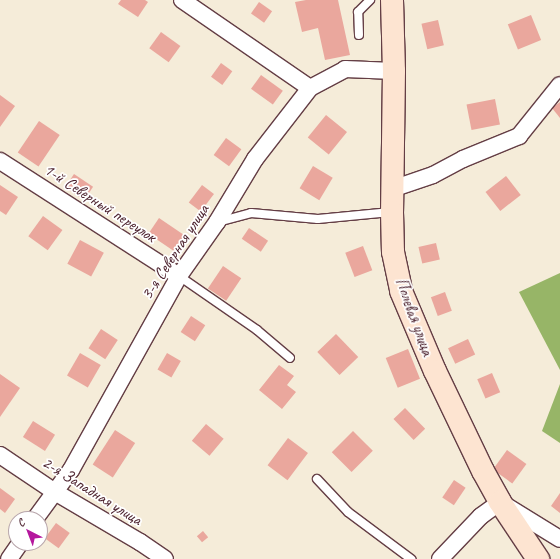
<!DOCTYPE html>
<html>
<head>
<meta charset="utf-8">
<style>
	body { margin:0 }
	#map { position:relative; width:560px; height:559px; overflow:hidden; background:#f5ecd9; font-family:Caveat,sans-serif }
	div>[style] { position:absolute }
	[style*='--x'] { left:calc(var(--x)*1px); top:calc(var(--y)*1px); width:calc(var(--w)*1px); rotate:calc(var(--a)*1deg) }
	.forest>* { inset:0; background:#97b567 }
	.building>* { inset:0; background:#eaa79d; transform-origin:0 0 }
	.roads { filter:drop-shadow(1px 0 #643e45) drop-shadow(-1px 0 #643e45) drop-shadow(0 1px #643e45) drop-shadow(0 -1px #643e45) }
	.lane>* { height:8px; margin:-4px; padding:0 4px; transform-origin:4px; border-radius:4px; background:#fff }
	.street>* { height:16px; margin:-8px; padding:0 8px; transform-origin:8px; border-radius:8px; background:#fff }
	.secondary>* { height:22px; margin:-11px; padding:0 11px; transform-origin:11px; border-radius:11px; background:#fde4d1 }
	span { translate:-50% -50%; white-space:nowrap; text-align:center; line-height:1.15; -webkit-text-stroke:3.5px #fff; paint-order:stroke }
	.street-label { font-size:17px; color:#4a1f2b }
	.north { position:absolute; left:8px; top:511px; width:40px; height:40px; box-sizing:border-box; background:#fff; border:1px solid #b7a5aa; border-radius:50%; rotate:318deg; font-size:11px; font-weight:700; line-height:16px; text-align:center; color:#4a1f2b }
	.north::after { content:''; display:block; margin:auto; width:14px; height:18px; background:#b5179e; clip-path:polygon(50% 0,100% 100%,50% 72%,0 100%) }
</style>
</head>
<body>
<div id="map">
	<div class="forest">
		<div style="clip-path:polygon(560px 273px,560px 370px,519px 292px)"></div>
		<div style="clip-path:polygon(560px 384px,560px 443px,542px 431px)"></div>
	</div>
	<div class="building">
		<div style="clip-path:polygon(121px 0,145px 0,148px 2px,138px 17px,118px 4px)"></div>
		<div style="clip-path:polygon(306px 0,338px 0,350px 55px,325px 60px,318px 28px,302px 32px,295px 2px)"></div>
		<div style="left:259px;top:2px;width:16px;height:14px;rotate:35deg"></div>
		<div style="left:531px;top:15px;width:27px;height:25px;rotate:68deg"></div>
		<div style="left:438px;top:20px;width:26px;height:17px;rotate:77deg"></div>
		<div style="left:161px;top:32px;width:24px;height:20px;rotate:36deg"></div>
		<div style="left:221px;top:63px;width:14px;height:17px;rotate:36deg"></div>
		<div style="left:261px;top:75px;width:27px;height:17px;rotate:36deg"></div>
		<div style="clip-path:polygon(0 95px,15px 106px,0 127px)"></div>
		<div style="left:495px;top:99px;width:26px;height:29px;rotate:79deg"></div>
		<div style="clip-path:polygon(560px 102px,560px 118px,552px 108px)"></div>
		<div style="left:326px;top:115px;width:27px;height:29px;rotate:39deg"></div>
		<div style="left:39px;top:121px;width:25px;height:38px;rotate:34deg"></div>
		<div style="left:226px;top:138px;width:19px;height:21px;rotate:36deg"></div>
		<div style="left:313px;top:166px;width:23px;height:26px;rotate:31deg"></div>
		<div style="left:74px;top:174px;width:23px;height:16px;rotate:34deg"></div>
		<div style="left:506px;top:176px;width:24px;height:26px;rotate:52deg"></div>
		<div style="clip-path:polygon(0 185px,18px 197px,6px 215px,0 211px)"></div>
		<div style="left:202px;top:185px;width:15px;height:22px;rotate:37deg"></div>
		<div style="left:43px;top:216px;width:24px;height:25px;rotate:36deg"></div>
		<div style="left:159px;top:218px;width:32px;height:19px;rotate:34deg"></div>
		<div style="left:249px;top:228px;width:23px;height:13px;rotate:34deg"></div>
		<div style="left:80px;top:240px;width:27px;height:27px;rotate:28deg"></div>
		<div style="left:436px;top:243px;width:17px;height:18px;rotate:77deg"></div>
		<div style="left:363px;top:246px;width:26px;height:19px;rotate:69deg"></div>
		<div style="left:223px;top:266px;width:22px;height:27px;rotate:34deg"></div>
		<div style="left:445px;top:292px;width:20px;height:15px;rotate:70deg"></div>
		<div style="left:191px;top:316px;width:17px;height:19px;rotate:33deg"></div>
		<div style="left:101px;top:329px;width:20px;height:23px;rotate:33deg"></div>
		<div style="left:336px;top:334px;width:32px;height:26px;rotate:46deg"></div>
		<div style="left:468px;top:339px;width:17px;height:22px;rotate:65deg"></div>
		<div style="left:408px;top:349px;width:32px;height:24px;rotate:68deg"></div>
		<div style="left:80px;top:353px;width:24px;height:26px;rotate:30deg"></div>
		<div style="left:167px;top:353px;width:16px;height:19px;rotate:30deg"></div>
		<div style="clip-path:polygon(279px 365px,294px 376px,287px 385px,296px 392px,282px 409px,259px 390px)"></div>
		<div style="left:492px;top:373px;width:21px;height:16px;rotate:67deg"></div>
		<div style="clip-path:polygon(0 374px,20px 388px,0 417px)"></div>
		<div style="left:405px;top:408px;width:29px;height:16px;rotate:46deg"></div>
		<div style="left:33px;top:421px;width:26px;height:19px;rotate:32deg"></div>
		<div style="left:206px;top:424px;width:23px;height:22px;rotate:40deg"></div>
		<div style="left:115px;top:430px;width:24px;height:41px;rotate:33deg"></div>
		<div style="left:353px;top:431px;width:28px;height:30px;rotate:45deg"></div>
		<div style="left:288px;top:438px;width:25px;height:34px;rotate:37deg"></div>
		<div style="left:507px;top:450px;width:24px;height:24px;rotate:36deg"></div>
		<div style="left:454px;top:480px;width:14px;height:21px;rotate:34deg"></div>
		<div style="clip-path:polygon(0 488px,15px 499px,5px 513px,0 509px)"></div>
		<div style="clip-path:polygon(560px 493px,560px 513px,551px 506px)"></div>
		<div style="left:56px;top:523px;width:17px;height:19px;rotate:36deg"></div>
		<div style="left:203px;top:531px;width:8px;height:8px;rotate:50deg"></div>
	</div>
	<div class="roads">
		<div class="lane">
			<div style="--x:359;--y:35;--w:23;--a:-92"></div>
			<div style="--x:358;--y:12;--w:17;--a:-45"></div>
			<div style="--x:218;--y:222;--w:34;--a:-15"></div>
			<div style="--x:251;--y:213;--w:67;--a:5.1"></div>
			<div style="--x:318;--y:219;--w:73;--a:-5.5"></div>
			<div style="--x:179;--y:276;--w:95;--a:34.7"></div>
			<div style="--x:257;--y:330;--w:43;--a:40.3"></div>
			<div style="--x:317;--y:479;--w:45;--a:46.8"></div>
			<div style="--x:348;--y:512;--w:79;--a:36.7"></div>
		</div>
		<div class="street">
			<div style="--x:182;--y:0;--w:155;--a:34.5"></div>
			<div style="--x:0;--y:161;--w:213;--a:32.7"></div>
			<div style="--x:392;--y:189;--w:43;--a:-18.9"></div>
			<div style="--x:433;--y:175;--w:34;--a:-28"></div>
			<div style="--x:463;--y:159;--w:61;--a:-22.3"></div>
			<div style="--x:519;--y:136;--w:65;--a:-51.2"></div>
			<div style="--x:0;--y:455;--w:66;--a:33.9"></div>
			<div style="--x:55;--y:492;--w:99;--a:30.5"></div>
			<div style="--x:140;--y:542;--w:30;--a:34"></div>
			<div style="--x:35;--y:519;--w:61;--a:-53.7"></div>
			<div style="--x:71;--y:470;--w:222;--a:-60.9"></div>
			<div style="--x:179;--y:276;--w:66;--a:-54.9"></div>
			<div style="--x:217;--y:222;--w:74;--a:-58.9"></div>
			<div style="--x:255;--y:159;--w:90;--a:-52.2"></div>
			<div style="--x:310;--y:88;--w:40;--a:-28"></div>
			<div style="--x:345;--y:69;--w:49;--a:2.3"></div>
			<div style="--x:9;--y:559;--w:19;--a:-55"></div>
			<div style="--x:440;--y:559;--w:59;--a:-46.4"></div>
			<div style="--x:481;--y:516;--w:24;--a:-36"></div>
			<div style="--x:500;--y:502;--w:70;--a:31.7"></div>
		</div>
		<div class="secondary">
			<div style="--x:392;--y:0;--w:71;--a:88.4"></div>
			<div style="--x:394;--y:71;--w:141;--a:90.8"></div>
			<div style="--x:392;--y:212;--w:40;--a:88.6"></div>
			<div style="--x:393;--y:252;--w:40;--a:78"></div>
			<div style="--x:401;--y:291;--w:87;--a:67"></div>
			<div style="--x:435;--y:371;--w:111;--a:64.4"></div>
			<div style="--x:483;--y:471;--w:35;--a:61"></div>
			<div style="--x:500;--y:502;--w:69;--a:56.3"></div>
		</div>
	</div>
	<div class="street-label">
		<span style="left:100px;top:203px;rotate:33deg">1-й Северный переулок</span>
		<span style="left:175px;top:252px;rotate:-57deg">3-я Северная улица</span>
		<span style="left:414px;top:317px;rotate:70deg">Полевая улица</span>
		<span style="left:92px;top:491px;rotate:32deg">2-я Западная улица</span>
	</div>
	<div class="north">С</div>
</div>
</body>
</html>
